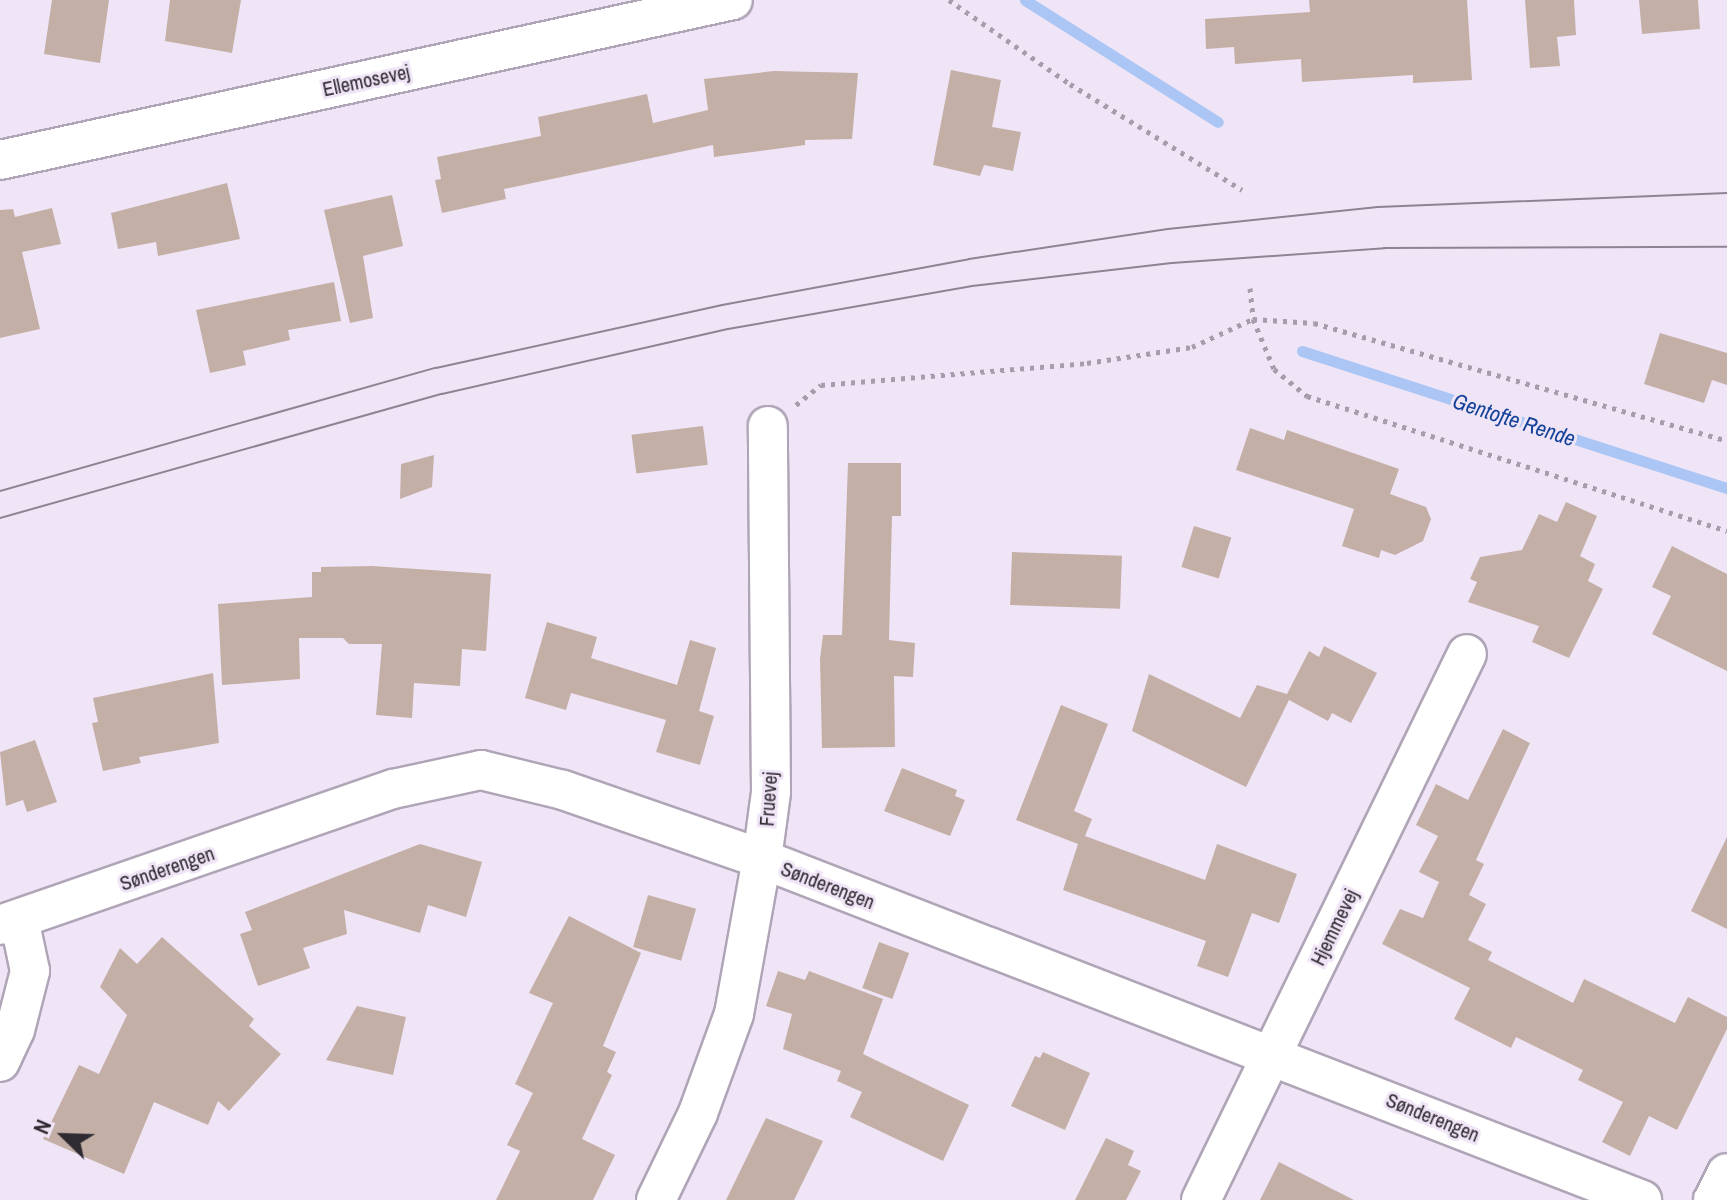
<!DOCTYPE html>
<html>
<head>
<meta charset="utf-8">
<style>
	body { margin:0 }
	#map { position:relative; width:1727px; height:1200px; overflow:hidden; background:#f0e5f7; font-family:"Archivo Narrow",sans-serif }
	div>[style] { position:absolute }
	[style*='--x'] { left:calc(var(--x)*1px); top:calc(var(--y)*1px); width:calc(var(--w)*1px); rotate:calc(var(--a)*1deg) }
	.stream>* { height:11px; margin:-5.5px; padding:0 5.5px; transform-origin:5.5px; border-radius:5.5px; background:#abc6f4 }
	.building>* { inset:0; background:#c4afa7; transform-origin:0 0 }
	.path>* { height:5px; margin-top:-2.5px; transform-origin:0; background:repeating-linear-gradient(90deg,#a59dab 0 4px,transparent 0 10px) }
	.roads { filter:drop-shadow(2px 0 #afa5b6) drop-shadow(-2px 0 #afa5b6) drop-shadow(0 2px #afa5b6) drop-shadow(0 -2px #afa5b6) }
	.minor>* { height:38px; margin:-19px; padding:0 19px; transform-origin:19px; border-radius:19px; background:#fff }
	.tram>* { height:2px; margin:-1px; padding:0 1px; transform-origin:1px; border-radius:1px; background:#8c8591 }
	span { translate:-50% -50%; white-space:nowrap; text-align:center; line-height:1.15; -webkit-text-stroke:6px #f0e5f7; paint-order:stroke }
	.street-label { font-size:20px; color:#2f2b32 }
	.water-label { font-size:22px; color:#144399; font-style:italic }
	.north { position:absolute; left:24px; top:1096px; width:80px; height:80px; -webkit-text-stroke:6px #f0e5f7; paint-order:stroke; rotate:293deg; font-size:22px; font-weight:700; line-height:32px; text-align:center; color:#2f2b32 }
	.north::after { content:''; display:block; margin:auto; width:28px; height:36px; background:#2f2b32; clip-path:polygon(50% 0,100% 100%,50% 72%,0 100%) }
</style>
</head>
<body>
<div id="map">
	<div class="stream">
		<div style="--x:1025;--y:0;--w:228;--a:32.3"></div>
		<div style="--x:1302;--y:351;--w:447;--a:17.9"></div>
	</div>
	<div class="building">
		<div style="clip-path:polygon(52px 0,109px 0,100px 63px,44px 54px)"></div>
		<div style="clip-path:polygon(170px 0,241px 0,232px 53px,165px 41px)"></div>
		<div style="clip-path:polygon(1309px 0,1467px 0,1472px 80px,1413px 83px,1413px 75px,1302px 82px,1301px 59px,1235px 64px,1234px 47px,1206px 49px,1205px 19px,1310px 12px)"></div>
		<div style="clip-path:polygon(1525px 0,1574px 0,1576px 35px,1557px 37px,1560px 66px,1530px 68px)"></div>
		<div style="clip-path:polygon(1639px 0,1698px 0,1700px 29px,1642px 34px)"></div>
		<div style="clip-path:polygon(951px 70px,1001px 80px,992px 127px,1021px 132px,1013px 171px,984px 165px,980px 176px,933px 165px)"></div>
		<div style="clip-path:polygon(774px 71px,858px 73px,852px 139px,805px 140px,805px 145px,714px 157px,713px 145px,504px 189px,506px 199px,442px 213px,435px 180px,441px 179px,437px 157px,541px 136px,538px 117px,647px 94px,653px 123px,708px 110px,704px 79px)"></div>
		<div style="clip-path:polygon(227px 183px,240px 239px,158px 256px,156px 242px,118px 249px,111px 213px)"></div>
		<div style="clip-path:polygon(392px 195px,403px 246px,363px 256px,373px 318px,350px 323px,324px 210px)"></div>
		<div style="clip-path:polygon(52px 208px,61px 244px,22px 252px,40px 329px,0 338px,0 210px,13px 209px,15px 217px)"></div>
		<div style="clip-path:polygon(334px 282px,341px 321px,288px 330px,290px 340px,243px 351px,246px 365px,210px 373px,196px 310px)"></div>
		<div style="clip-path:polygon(1660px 333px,1727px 353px,1727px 385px,1712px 380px,1704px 403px,1644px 384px)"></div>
		<div style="left:703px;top:426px;width:39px;height:72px;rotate:83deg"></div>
		<div style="clip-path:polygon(1250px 428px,1284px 440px,1287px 430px,1399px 469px,1390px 494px,1426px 507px,1431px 519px,1423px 541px,1395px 555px,1381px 550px,1379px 558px,1342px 546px,1354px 509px,1236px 470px)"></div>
		<div style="clip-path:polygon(434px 455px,432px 487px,400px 499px,401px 464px)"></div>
		<div style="clip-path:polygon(848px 463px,901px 463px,901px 516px,892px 516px,889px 640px,915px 643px,913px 677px,894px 676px,895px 747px,822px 748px,820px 659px,823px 635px,842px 635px)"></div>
		<div style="clip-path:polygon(1566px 502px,1597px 516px,1580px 556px,1595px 564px,1588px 581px,1603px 589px,1569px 658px,1532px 642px,1539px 626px,1468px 602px,1477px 582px,1470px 579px,1480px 557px,1522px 550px,1539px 514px,1557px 522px)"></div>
		<div style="left:1194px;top:526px;width:39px;height:43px;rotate:17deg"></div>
		<div style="clip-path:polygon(1672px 546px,1727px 574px,1727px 671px,1652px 634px,1671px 596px,1652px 587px)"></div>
		<div style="left:1012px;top:552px;width:110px;height:53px;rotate:2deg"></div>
		<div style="clip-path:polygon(372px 566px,491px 574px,486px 651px,462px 649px,460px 686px,414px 683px,412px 718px,376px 715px,382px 644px,349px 644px,343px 638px,299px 638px,300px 679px,222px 685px,218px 604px,312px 597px,312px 572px,321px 572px,321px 567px)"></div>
		<div style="clip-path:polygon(547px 622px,597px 637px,591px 658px,677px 685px,690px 640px,716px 648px,699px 711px,714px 716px,700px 765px,656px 752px,666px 720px,571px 693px,566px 710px,525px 698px)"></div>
		<div style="clip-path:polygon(1324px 646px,1377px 673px,1351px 723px,1332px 713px,1328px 721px,1289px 700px,1246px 787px,1132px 731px,1149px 674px,1240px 718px,1257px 685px,1287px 694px,1309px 651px,1319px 657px)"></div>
		<div style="clip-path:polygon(213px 673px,219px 743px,139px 757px,141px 763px,103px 771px,92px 723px,98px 722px,93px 698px)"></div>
		<div style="clip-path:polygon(1061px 705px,1108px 724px,1074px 811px,1092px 819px,1085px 836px,1205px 880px,1217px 844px,1297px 874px,1279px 923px,1252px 913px,1228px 977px,1197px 966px,1206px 941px,1063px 890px,1078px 844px,1016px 820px)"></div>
		<div style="clip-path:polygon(1503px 729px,1530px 743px,1476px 860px,1484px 864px,1469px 895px,1486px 904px,1468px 940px,1492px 952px,1488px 960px,1573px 1003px,1584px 979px,1675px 1023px,1688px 997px,1727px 1017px,1727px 1029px,1677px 1130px,1649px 1116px,1630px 1156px,1602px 1142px,1623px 1102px,1578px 1080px,1583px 1070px,1516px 1037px,1511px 1048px,1454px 1019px,1470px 988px,1382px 944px,1400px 909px,1423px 918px,1439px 882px,1419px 872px,1438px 836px,1416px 825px,1436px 784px,1468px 800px)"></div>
		<div style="clip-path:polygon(35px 740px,57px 802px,27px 812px,23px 800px,6px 806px,0 752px)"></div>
		<div style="clip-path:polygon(902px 768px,957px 790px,955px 796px,965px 800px,950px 836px,884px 811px)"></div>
		<div style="clip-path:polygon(1727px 837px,1727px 929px,1691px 911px)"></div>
		<div style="clip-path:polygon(420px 844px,482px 862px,466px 917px,428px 905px,420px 933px,344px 910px,347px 934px,303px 948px,310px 968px,258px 986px,240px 934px,252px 930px,245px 912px)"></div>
		<div style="left:648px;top:895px;width:50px;height:54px;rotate:16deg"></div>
		<div style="clip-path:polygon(569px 916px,641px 953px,603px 1046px,616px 1052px,607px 1072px,612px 1075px,582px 1139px,615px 1155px,593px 1200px,496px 1200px,520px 1151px,507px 1145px,533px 1093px,515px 1084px,553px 1003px,529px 993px)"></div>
		<div style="clip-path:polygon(162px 937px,254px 1019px,249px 1026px,281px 1054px,229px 1111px,218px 1101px,208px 1125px,154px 1102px,124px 1174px,43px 1139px,79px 1065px,99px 1074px,127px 1015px,100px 987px,120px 948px,137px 964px)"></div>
		<div style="left:879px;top:942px;width:32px;height:49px;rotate:20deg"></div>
		<div style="clip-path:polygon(778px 971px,805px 980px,809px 971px,883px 999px,863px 1054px,969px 1105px,943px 1161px,850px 1117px,862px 1092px,837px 1081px,841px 1071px,783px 1049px,792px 1014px,766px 1006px)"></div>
		<div style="clip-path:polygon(357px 1006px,406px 1017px,393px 1075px,326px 1060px)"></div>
		<div style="clip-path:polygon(1043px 1052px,1090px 1073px,1065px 1130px,1011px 1106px,1035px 1056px,1040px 1058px)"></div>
		<div style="clip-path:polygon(766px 1118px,823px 1141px,794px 1200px,726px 1200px)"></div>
		<div style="clip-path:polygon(1106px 1138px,1134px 1151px,1128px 1165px,1141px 1171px,1126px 1200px,1075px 1200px)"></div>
		<div style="clip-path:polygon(1279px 1162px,1354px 1200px,1260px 1200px)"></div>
	</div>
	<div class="path">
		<div style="--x:949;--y:0;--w:147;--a:34.8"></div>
		<div style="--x:1070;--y:84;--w:202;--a:31.6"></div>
		<div style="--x:1250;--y:288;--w:31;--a:84"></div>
		<div style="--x:1253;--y:319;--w:54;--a:67.2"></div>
		<div style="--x:1274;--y:369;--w:43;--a:39.3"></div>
		<div style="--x:1307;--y:396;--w:441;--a:17.8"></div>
		<div style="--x:796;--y:405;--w:32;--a:-39"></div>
		<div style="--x:821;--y:385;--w:267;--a:-4.7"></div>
		<div style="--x:1087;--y:363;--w:106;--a:-8.7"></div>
		<div style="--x:1192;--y:347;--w:67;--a:-24.7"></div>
		<div style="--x:1253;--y:319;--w:61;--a:3.8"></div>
		<div style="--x:1314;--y:323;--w:430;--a:15.9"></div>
	</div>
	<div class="roads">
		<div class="minor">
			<div style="--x:0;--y:160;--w:750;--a:-12.31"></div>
			<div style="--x:0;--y:925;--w:416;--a:-19.1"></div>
			<div style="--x:393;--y:789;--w:90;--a:-12.2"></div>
			<div style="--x:481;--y:770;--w:84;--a:13.7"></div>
			<div style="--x:563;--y:790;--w:211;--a:19.1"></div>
			<div style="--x:762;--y:859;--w:944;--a:21.18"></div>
			<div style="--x:0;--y:1062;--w:35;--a:-65"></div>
			<div style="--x:15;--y:1030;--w:61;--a:-75.7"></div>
			<div style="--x:30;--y:971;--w:53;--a:-101.9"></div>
			<div style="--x:656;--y:1200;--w:97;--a:-64.2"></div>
			<div style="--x:698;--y:1113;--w:105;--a:-70"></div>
			<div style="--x:734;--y:1014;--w:158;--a:-79.8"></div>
			<div style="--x:762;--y:859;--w:68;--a:-82.3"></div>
			<div style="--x:771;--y:792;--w:366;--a:-90.5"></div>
			<div style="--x:1201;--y:1200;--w:607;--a:-64.03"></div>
			<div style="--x:1713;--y:1200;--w:30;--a:-63"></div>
		</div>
	</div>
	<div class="tram">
		<div style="--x:0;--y:491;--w:453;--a:-15.8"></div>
		<div style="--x:436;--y:368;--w:293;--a:-12.4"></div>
		<div style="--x:722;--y:305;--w:251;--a:-10.5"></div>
		<div style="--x:969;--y:259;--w:201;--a:-8.6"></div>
		<div style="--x:1168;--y:229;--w:211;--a:-6"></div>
		<div style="--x:1378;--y:207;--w:349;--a:-2.3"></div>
		<div style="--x:0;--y:518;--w:459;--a:-15.7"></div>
		<div style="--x:442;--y:394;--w:293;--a:-12.8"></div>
		<div style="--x:728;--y:329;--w:248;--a:-10"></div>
		<div style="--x:972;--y:286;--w:201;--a:-6.6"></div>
		<div style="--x:1172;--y:263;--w:213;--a:-4"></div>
		<div style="--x:1384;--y:248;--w:343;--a:-0.2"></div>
	</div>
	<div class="street-label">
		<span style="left:366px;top:80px;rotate:-12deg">Ellemosevej</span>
		<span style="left:768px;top:799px;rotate:-86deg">Fruevej</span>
		<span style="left:167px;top:868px;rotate:-19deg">Sønderengen</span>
		<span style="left:828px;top:885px;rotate:21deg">Sønderengen</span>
		<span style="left:1334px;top:927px;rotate:-64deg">Hjemmevej</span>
		<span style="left:1433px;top:1117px;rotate:22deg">Sønderengen</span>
	</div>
	<div class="water-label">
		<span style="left:1514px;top:420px;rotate:18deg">Gentofte Rende</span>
	</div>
	<div class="north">N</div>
</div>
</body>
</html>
